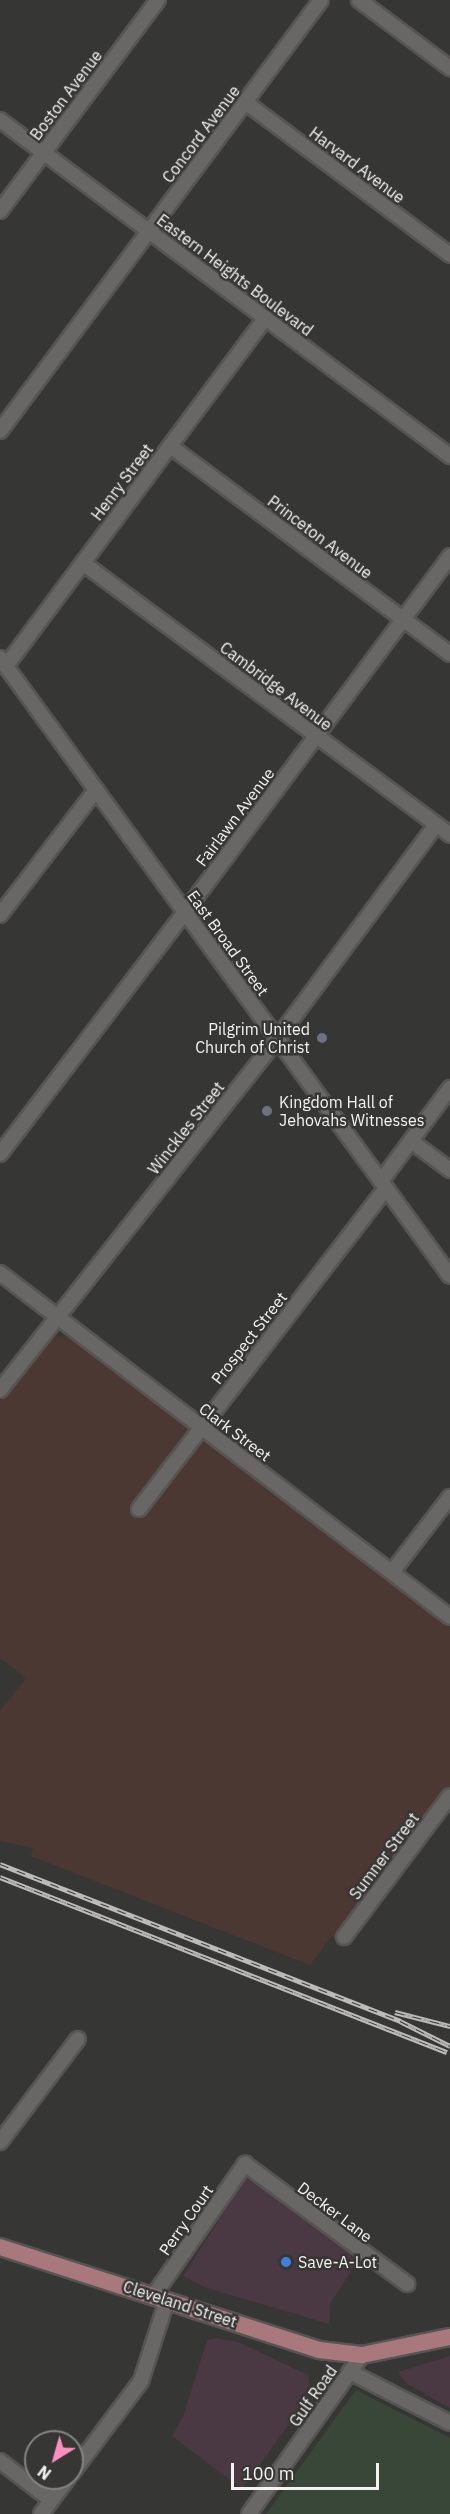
<!DOCTYPE html>
<html>
<head>
<meta charset="utf-8">
<style>
	body { margin:0 }
	#map { position:relative; width:450px; height:2514px; overflow:hidden; background:#363634; font-family:"IBM Plex Sans",sans-serif }
	div>[style] { position:absolute }
	[style*='--x'] { left:calc(var(--x)*1px); top:calc(var(--y)*1px); width:calc(var(--w)*1px); rotate:calc(var(--a)*1deg) }
	.commercial>* { inset:0; background:#4a3842 }
	.industrial>* { inset:0; background:#4c3833 }
	.green>* { inset:0; background:#394739 }
	.roads { filter:drop-shadow(2px 0 #565553) drop-shadow(-2px 0 #565553) drop-shadow(0 2px #565553) drop-shadow(0 -2px #565553) }
	.minor>* { height:14px; margin:-7px; padding:0 7px; transform-origin:7px; border-radius:7px; background:#686765 }
	.major>* { height:16px; margin:-8px; padding:0 8px; transform-origin:8px; border-radius:8px; background:#a8787c }
	.rail>* { height:5px; margin-top:-2.5px; transform-origin:0; background:repeating-linear-gradient(90deg,#363634 0 9px,#bcbbba 0 18px); box-sizing:border-box; border-block:2px solid #bcbbba }
	.dots>* { width:16px; height:16px; translate:-50% -50%; box-sizing:border-box; border:3px solid #363634; border-radius:50% }
	span { translate:-50% -50%; white-space:nowrap; text-align:center; line-height:1.15; -webkit-text-stroke:5px #363634; paint-order:stroke }
	.street-label { font-size:16px; color:#f4f3f2 }
	.poi-label { font-size:16px; color:#f4f3f2 }
	.right { translate:-100% -50%; text-align:right }
	.left { translate:0 -50%; text-align:left }
	.north { position:absolute; left:24px; top:2430px; width:60px; height:60px; box-sizing:border-box; background:#363634; border:2px solid #828280; border-radius:50%; rotate:217deg; font-size:16px; font-weight:700; line-height:24px; text-align:center; color:#f4f3f2 }
	.north::after { content:''; display:block; margin:auto; width:21px; height:27px; background:#fd8ec0; clip-path:polygon(50% 0,100% 100%,50% 72%,0 100%) }
	.scale { position:absolute; left:231px; top:2463px; width:148px; height:27px; box-sizing:border-box; border:3px solid #f4f3f2; border-top:0; padding-left:8px; font-size:18px; line-height:21px; white-space:nowrap; color:#f4f3f2; -webkit-text-stroke:4px #363634; paint-order:stroke }
</style>
</head>
<body>
<div id="map">
	<div class="commercial">
		<div style="clip-path:polygon(245px 2179px,258px 2181px,360px 2258px,331px 2302px,329px 2324px,204px 2287px,183px 2276px)"></div>
		<div style="clip-path:polygon(216px 2338px,238px 2342px,308px 2375px,311px 2394px,242px 2489px,172px 2436px,184px 2414px,207px 2340px)"></div>
		<div style="clip-path:polygon(450px 2356px,450px 2408px,406px 2383px,398px 2372px)"></div>
	</div>
	<div class="industrial">
		<div style="clip-path:polygon(55px 1336px,71px 1337px,450px 1625px,450px 1789px,334px 1939px,332px 1936px,310px 1965px,31px 1856px,33px 1848px,0 1841px,0 1711px,26px 1678px,0 1658px,0 1401px,47px 1343px)"></div>
	</div>
	<div class="green">
		<div style="clip-path:polygon(356px 2390px,450px 2438px,450px 2514px,266px 2514px)"></div>
	</div>
	<div class="roads">
		<div class="minor">
			<div style="--x:359;--y:0;--w:114;--a:36.8"></div>
			<div style="--x:245;--y:102;--w:256;--a:36.7"></div>
			<div style="--x:0;--y:120;--w:562;--a:36.75"></div>
			<div style="--x:0;--y:211;--w:264;--a:-53.2"></div>
			<div style="--x:0;--y:431;--w:537;--a:-53.32"></div>
			<div style="--x:170;--y:446;--w:349;--a:36.6"></div>
			<div style="--x:83;--y:563;--w:457;--a:36.5"></div>
			<div style="--x:0;--y:658;--w:764;--a:53.94"></div>
			<div style="--x:6;--y:666;--w:434;--a:-53.3"></div>
			<div style="--x:0;--y:915;--w:158;--a:-52.5"></div>
			<div style="--x:411;--y:1141;--w:49;--a:36.6"></div>
			<div style="--x:0;--y:1154;--w:305;--a:-52.6"></div>
			<div style="--x:185;--y:912;--w:444;--a:-53.3"></div>
			<div style="--x:381;--y:1181;--w:116;--a:-53.4"></div>
			<div style="--x:0;--y:1273;--w:566;--a:37.4"></div>
			<div style="--x:0;--y:1390;--w:447;--a:-51.7"></div>
			<div style="--x:277;--y:1039;--w:267;--a:-53.4"></div>
			<div style="--x:139;--y:1509;--w:405;--a:-52.4"></div>
			<div style="--x:392;--y:1572;--w:95;--a:-52.3"></div>
			<div style="--x:344;--y:1937;--w:176;--a:-53.1"></div>
			<div style="--x:0;--y:2142;--w:129;--a:-52.9"></div>
			<div style="--x:154;--y:2295;--w:160;--a:-55.2"></div>
			<div style="--x:245;--y:2164;--w:202;--a:36.5"></div>
			<div style="--x:350;--y:2372;--w:112;--a:27"></div>
			<div style="--x:0;--y:2461;--w:64;--a:37.4"></div>
			<div style="--x:72;--y:2473;--w:115;--a:-53.1"></div>
			<div style="--x:141;--y:2381;--w:85;--a:-72.2"></div>
			<div style="--x:41;--y:2514;--w:45;--a:-53.1"></div>
			<div style="--x:249;--y:2514;--w:195;--a:-54.6"></div>
		</div>
		<div class="major">
			<div style="--x:0;--y:2247;--w:335;--a:17.9"></div>
			<div style="--x:319;--y:2350;--w:43;--a:6.6"></div>
			<div style="--x:362;--y:2355;--w:90;--a:-11.6"></div>
		</div>
	</div>
	<div class="rail">
		<div style="--x:0;--y:1864;--w:430;--a:21.4"></div>
		<div style="--x:400;--y:2021;--w:56;--a:26.6"></div>
		<div style="--x:0;--y:1877;--w:480;--a:21.4"></div>
		<div style="--x:395;--y:2012;--w:57;--a:14.3"></div>
	</div>
	<div class="dots">
		<div style="left:322px;top:1038px;background:#6b7280"></div>
		<div style="left:267px;top:1111px;background:#6b7280"></div>
		<div style="left:286px;top:2262px;background:#3f7fe0"></div>
	</div>
	<div class="street-label">
		<span style="left:66px;top:95px;rotate:-53deg">Boston Avenue</span>
		<span style="left:201px;top:134px;rotate:-53deg">Concord Avenue</span>
		<span style="left:357px;top:165px;rotate:37deg">Harvard Avenue</span>
		<span style="left:235px;top:275px;rotate:37deg">Eastern Heights Boulevard</span>
		<span style="left:122px;top:482px;rotate:-53deg">Henry Street</span>
		<span style="left:320px;top:537px;rotate:37deg">Princeton Avenue</span>
		<span style="left:276px;top:686px;rotate:37deg">Cambridge Avenue</span>
		<span style="left:235px;top:817px;rotate:-53deg">Fairlawn Avenue</span>
		<span style="left:228px;top:943px;rotate:54deg">East Broad Street</span>
		<span style="left:186px;top:1128px;rotate:-52deg">Winckles Street</span>
		<span style="left:249px;top:1338px;rotate:-52deg">Prospect Street</span>
		<span style="left:235px;top:1432px;rotate:37deg">Clark Street</span>
		<span style="left:384px;top:1856px;rotate:-53deg">Sumner Street</span>
		<span style="left:335px;top:2212px;rotate:37deg">Decker Lane</span>
		<span style="left:186px;top:2220px;rotate:-55deg">Perry Court</span>
		<span style="left:180px;top:2304px;rotate:18deg">Cleveland Street</span>
		<span style="left:313px;top:2396px;rotate:-55deg">Gulf Road</span>
	</div>
	<div class="poi-label">
		<span class="right" style="left:310px;top:1038px">Pilgrim United<br>Church of Christ</span>
		<span class="left" style="left:279px;top:1111px">Kingdom Hall of<br>Jehovahs Witnesses</span>
		<span class="left" style="left:298px;top:2262px">Save-A-Lot</span>
	</div>
	<div class="north">N</div>
	<div class="scale">100 m</div>
</div>
</body>
</html>
